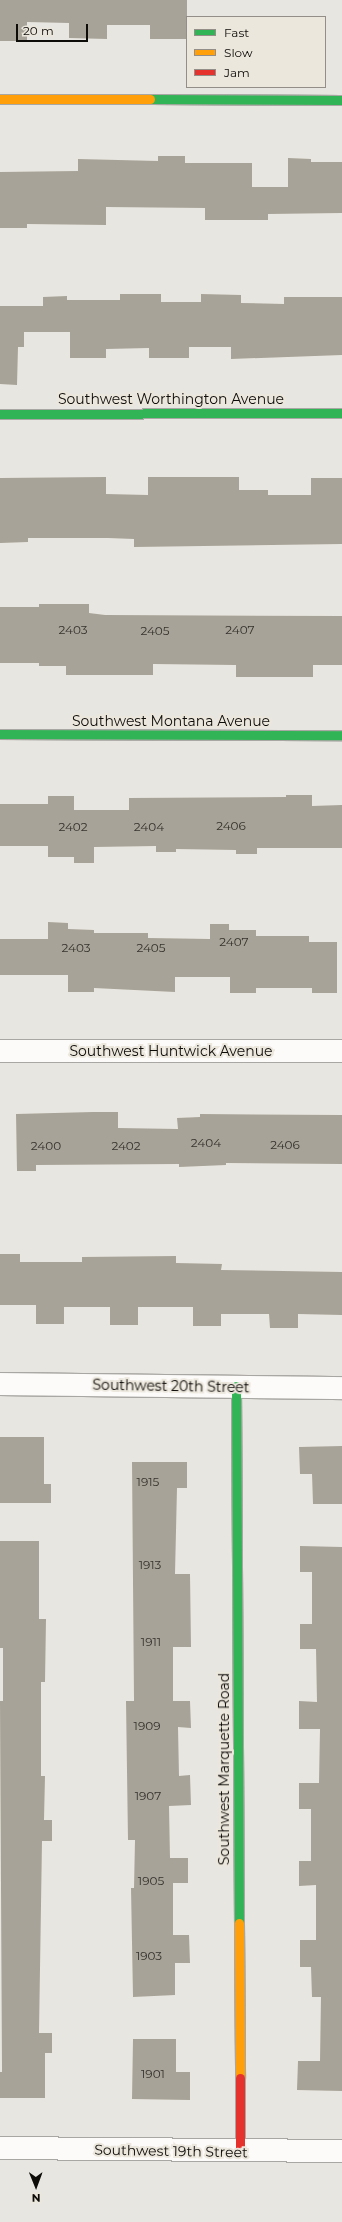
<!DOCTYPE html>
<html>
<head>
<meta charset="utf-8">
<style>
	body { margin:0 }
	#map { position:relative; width:342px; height:2222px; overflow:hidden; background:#e8e6e0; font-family:Montserrat,sans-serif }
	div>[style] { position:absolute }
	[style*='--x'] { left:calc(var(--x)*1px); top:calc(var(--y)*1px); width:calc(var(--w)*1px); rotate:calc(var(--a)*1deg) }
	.building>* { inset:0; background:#a8a398 }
	.roads { filter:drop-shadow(1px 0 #a9a7a3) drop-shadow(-1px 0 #a9a7a3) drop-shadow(0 1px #a9a7a3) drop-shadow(0 -1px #a9a7a3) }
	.street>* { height:22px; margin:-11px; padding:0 11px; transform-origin:11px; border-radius:11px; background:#fcfbfa }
	.fast>* { height:9px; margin:-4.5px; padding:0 4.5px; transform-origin:4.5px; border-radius:4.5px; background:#30b455 }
	.slow>* { height:9px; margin:-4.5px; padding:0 4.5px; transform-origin:4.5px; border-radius:4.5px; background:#ff9f0a }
	.jam>* { height:9px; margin:-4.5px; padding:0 4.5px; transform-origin:4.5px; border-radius:4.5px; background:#e5322d }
	span { translate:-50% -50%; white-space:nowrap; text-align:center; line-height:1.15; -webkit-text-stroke:4px #ece7dd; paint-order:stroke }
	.number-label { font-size:12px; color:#34322d }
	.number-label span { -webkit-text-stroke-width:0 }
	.street-label { font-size:14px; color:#0e0c09 }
	.legend { position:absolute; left:186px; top:16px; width:140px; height:72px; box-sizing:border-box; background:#ece7dd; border:1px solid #938f88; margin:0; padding:5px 7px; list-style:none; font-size:12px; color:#0e0c09 }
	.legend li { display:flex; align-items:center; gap:8px; height:20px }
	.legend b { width:20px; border:1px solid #938f88 }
	.north { position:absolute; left:16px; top:2166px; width:40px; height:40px; -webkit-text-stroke:3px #ece7dd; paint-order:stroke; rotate:179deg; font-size:11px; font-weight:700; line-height:16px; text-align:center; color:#0e0c09 }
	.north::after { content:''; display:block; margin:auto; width:14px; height:18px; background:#0e0c09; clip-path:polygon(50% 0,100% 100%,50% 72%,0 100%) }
	.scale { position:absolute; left:16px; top:24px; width:72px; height:18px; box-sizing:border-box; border:2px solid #0e0c09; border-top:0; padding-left:5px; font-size:12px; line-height:14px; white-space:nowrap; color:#0e0c09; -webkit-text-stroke:3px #ece7dd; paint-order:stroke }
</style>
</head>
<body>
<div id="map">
	<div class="building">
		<div style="clip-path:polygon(0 0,187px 0,187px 39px,150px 39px,150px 25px,107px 25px,107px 39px,69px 38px,69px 23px,27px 22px,27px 41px,0 41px)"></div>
		<div style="clip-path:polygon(158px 156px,185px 156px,185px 163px,252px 163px,252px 187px,288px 187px,288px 158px,311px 159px,311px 162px,342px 162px,342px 213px,268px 214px,268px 220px,205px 220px,205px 208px,106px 207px,106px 225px,27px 224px,27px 228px,0 228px,0 172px,78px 171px,78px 159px,158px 161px)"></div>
		<div style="clip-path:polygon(120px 294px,161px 294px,161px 302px,201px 302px,201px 294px,241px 295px,241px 303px,284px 304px,284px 297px,342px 297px,342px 355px,231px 359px,231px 347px,189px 347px,189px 358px,149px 358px,149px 348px,106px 349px,106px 358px,70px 358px,70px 332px,24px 332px,24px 347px,18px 347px,17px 385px,0 384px,0 306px,43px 306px,43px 297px,67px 296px,67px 300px,120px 300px)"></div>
		<div style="clip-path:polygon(106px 477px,106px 494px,148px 495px,148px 477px,239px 477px,239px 490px,268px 490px,268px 495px,311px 495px,311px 478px,342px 478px,342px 544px,134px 547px,134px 539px,108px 538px,28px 538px,28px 542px,0 543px,0 478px)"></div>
		<div style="clip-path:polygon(39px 604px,89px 604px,89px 613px,105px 615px,342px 616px,342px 665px,313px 665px,313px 677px,236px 677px,236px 665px,153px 664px,153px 675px,66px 675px,66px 666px,39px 666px,39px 663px,0 663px,0 607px,39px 607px)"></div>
		<div style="clip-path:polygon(286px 795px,312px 795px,312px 806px,342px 805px,342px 848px,257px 848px,257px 854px,236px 854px,236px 850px,176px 849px,176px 852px,156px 852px,156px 846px,94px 847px,94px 863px,74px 863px,74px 857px,48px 857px,48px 846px,0 846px,0 804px,48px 804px,48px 796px,74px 796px,74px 810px,129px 810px,129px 798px,286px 797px)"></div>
		<div style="clip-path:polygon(48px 922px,68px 923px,68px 929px,94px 930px,94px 933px,148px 933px,148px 938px,210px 939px,210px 924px,229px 924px,229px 930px,256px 930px,256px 936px,309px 936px,309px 942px,337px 942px,337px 993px,312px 993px,312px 988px,256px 988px,256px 993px,230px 993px,230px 977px,175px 977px,175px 992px,94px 988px,94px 992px,68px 992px,68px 975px,0 975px,0 939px,48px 939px)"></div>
		<div style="clip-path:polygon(93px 1112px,118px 1112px,118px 1128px,178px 1129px,177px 1118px,200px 1117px,200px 1114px,342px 1115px,342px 1164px,226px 1163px,226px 1165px,179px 1167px,179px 1164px,36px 1165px,36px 1171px,17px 1171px,16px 1114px)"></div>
		<div style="clip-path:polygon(0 1254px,20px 1254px,20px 1262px,82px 1262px,82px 1257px,176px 1256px,176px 1263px,222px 1264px,221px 1270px,342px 1272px,342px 1315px,298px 1314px,298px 1328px,270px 1328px,269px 1314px,221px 1314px,221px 1326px,193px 1326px,193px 1307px,138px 1307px,138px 1325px,110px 1325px,110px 1307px,64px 1307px,64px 1324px,36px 1324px,36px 1305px,0 1305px)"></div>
		<div style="clip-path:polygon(0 1437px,44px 1437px,44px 1484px,51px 1484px,51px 1503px,0 1503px)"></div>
		<div style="clip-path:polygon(342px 1446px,342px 1504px,313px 1504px,312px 1474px,300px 1474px,299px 1447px)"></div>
		<div style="clip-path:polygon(132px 1462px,187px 1462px,187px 1488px,177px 1488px,175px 1574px,190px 1574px,191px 1647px,173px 1647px,173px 1701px,190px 1701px,191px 1728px,178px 1727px,179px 1776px,190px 1775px,191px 1805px,169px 1806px,170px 1858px,188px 1858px,188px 1883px,173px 1883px,173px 1935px,189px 1935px,190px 1963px,175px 1963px,175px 1995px,133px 1997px,131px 1888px,134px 1888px,135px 1840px,128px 1840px,126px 1701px,134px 1701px)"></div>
		<div style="clip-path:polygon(0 1541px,39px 1541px,39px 1619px,46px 1619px,45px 1682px,41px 1682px,41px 1776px,45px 1776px,44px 1820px,52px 1820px,52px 1841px,42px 1841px,39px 2033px,52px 2033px,52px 2053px,45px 2053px,45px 2098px,0 2098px,0 2072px,2px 2072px,0 1701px,3px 1701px,3px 1648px,0 1648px)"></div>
		<div style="clip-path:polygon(300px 1546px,342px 1547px,342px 2091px,297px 2090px,298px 2061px,320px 2061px,321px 1997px,312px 1997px,311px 1967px,300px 1967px,300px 1940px,316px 1940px,316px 1885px,299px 1886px,299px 1861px,311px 1861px,311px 1809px,299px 1809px,299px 1783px,319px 1783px,320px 1729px,299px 1729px,299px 1701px,317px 1702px,316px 1649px,300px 1649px,300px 1624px,312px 1624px,312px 1572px,300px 1572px)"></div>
		<div style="clip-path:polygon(133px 2039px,176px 2039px,176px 2072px,190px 2072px,190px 2100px,132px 2099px)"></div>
	</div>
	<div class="roads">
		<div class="street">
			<div style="--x:0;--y:1051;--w:342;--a:0"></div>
			<div style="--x:0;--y:1384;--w:342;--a:0.7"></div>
			<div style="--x:0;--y:2148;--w:342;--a:0.5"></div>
		</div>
		<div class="fast">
			<div style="--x:150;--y:99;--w:192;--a:0.3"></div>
			<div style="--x:0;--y:414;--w:342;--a:-0.2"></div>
			<div style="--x:0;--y:734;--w:342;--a:0.2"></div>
			<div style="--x:236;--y:1386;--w:537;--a:89.68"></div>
		</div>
		<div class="slow">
			<div style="--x:0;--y:99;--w:150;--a:0"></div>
			<div style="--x:239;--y:1923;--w:155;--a:89.6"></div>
		</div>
		<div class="jam">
			<div style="--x:240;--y:2078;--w:74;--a:90"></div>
		</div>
	</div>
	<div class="number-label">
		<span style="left:73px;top:630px">2403</span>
		<span style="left:240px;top:630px">2407</span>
		<span style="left:155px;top:631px">2405</span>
		<span style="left:231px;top:826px">2406</span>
		<span style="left:73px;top:827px">2402</span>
		<span style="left:149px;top:827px">2404</span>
		<span style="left:234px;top:942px">2407</span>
		<span style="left:76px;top:948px">2403</span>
		<span style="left:151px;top:948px">2405</span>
		<span style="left:206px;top:1143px">2404</span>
		<span style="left:285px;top:1145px">2406</span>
		<span style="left:46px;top:1146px">2400</span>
		<span style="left:126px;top:1146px">2402</span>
		<span style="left:148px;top:1482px">1915</span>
		<span style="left:150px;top:1565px">1913</span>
		<span style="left:151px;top:1642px">1911</span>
		<span style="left:147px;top:1726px">1909</span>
		<span style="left:148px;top:1796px">1907</span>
		<span style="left:151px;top:1881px">1905</span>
		<span style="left:149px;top:1956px">1903</span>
		<span style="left:153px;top:2074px">1901</span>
	</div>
	<div class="street-label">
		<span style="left:171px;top:399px">Southwest Worthington Avenue</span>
		<span style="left:171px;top:721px">Southwest Montana Avenue</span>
		<span style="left:171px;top:1051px">Southwest Huntwick Avenue</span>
		<span style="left:171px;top:1386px;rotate:1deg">Southwest 20th Street</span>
		<span style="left:224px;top:1769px;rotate:-90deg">Southwest Marquette Road</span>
		<span style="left:171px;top:2151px;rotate:1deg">Southwest 19th Street</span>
	</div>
	<ul class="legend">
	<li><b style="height:5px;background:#30b455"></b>Fast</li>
	<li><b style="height:5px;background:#ff9f0a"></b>Slow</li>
	<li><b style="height:5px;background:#e5322d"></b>Jam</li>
	</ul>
	<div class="north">N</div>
	<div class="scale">20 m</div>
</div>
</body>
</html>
